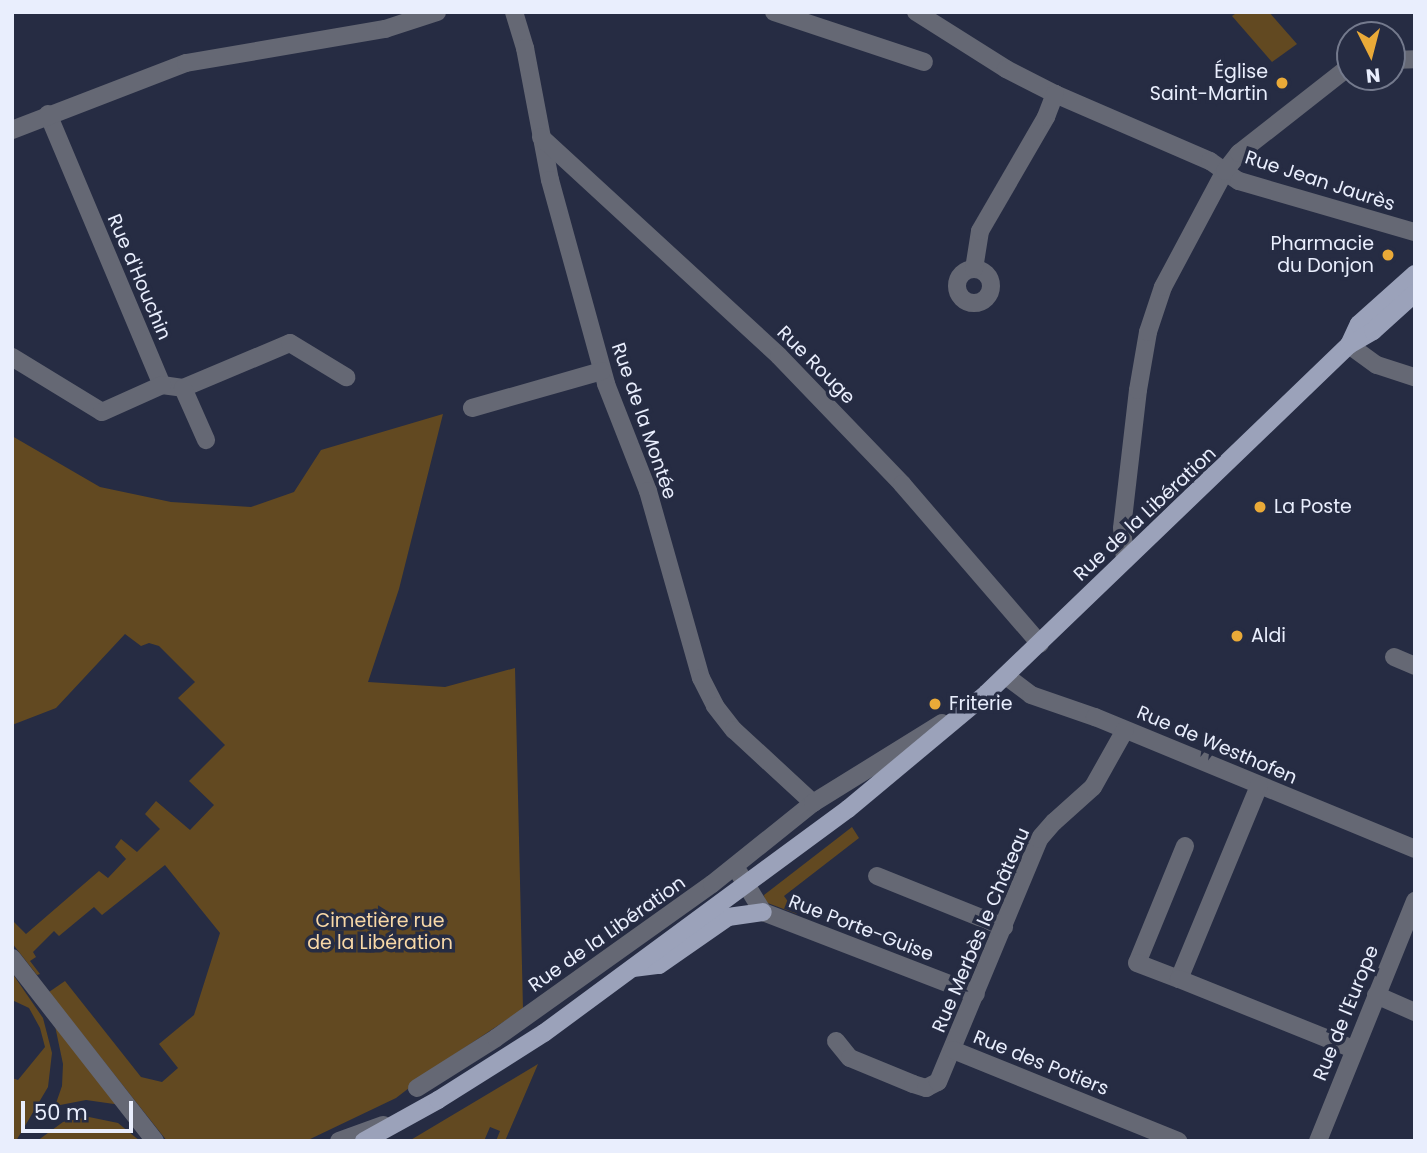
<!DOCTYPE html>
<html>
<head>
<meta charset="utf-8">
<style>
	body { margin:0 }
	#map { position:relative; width:1427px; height:1153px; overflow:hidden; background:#262c43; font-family:Poppins,sans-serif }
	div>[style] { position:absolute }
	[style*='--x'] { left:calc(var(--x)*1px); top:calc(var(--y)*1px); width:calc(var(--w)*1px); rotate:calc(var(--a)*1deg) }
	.green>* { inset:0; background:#624921 }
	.minor>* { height:18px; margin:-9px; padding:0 9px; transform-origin:9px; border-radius:9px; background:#656874 }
	.minor>.ring { margin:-9px; padding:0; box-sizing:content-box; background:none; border:18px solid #656874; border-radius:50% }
	.major>* { height:18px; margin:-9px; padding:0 9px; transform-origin:9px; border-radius:9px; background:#9ba2ba }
	.dots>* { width:19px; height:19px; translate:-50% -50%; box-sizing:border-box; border:4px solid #262c43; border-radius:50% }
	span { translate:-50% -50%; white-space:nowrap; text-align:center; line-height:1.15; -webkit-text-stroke:7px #262c43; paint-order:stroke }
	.poi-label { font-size:19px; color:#e9eefd }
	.right { translate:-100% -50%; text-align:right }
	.left { translate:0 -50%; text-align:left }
	.street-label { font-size:19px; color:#e9eefd }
	.park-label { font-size:19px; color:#f8d8a7 }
	.frame { position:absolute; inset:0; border:14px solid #e9eefd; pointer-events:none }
	.north { position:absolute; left:1336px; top:21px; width:70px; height:70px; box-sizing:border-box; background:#262c43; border:2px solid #747a8d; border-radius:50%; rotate:174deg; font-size:19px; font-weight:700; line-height:28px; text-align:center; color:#e9eefd }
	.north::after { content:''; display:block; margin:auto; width:24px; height:32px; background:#eaaa38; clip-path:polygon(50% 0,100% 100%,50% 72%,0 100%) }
	.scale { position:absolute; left:21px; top:1101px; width:112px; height:32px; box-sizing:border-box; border:4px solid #e9eefd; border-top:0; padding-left:9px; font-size:21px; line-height:24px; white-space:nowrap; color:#e9eefd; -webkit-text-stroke:5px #262c43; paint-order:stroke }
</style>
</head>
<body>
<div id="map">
	<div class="green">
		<div style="clip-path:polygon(1238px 12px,1269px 12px,1297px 44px,1272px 62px,1232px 16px)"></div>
		<div style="clip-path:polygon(443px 414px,399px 589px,368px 682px,445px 687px,515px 668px,523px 1009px,443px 1062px,396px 1098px,306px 1141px,167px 1141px,49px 992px,65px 981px,141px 1077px,162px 1082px,178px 1068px,159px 1044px,194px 1015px,220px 933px,165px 865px,102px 915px,94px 907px,59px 936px,54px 931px,33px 952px,36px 957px,30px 961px,40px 974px,37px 975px,12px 943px,12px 920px,26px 934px,99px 871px,108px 878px,126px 859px,115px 847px,121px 839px,137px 852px,160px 829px,145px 814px,156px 801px,190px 830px,214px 805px,189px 781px,225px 745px,178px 698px,195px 682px,159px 646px,149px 643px,141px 646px,125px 634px,56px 708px,12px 725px,12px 436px,100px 487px,171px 502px,251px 507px,294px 492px,321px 450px)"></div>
		<div style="clip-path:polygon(852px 827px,859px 838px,784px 896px,797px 914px,765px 902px,764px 895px)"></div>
		<div style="clip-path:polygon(12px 973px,43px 1018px,52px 1053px,48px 1087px,16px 1141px,12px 1141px,12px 1078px,18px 1080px,45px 1047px,40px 1028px,29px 1008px,12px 1000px)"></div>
		<div style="clip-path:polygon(54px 1021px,121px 1105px,86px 1100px,55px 1106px,62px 1086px,63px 1064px)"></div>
		<div style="clip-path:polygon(538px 1064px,505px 1141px,496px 1141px,500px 1131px,490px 1127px,484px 1141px,409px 1141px)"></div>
		<div style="clip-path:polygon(89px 1117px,118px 1123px,140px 1141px,37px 1141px,63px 1122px)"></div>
	</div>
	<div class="minor">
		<div style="--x:514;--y:12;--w:38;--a:73"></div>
		<div style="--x:525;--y:48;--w:134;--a:79.3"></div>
		<div style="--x:550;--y:180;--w:212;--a:74.6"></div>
		<div style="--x:606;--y:384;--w:115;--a:68.6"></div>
		<div style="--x:648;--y:491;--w:194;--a:74.2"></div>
		<div style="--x:701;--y:678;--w:31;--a:63"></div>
		<div style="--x:715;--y:706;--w:31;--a:52"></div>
		<div style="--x:734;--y:730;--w:108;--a:42.7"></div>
		<div style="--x:774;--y:12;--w:158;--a:18.4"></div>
		<div style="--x:916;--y:12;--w:107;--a:32.3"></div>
		<div style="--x:1006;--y:69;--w:55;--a:27"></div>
		<div style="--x:1055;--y:94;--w:169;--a:23.4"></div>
		<div style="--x:1210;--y:161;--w:35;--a:35"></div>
		<div style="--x:1239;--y:181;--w:183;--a:16.2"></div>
		<div style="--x:1392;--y:60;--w:23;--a:-2"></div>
		<div style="--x:48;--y:114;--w:294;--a:67.2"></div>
		<div style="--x:162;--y:385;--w:21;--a:8"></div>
		<div style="--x:183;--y:388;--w:116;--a:-22.8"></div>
		<div style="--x:290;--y:343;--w:66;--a:31.3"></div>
		<div style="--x:12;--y:130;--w:186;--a:-21.1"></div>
		<div style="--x:186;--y:63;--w:202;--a:-9.7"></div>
		<div style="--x:385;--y:29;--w:55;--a:-18.1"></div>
		<div style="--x:541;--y:137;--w:323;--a:42.6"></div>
		<div style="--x:779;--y:356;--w:178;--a:46.1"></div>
		<div style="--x:902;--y:484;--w:211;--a:49.2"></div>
		<div class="ring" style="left:957px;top:269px;width:16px;height:16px"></div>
		<div style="--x:974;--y:269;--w:38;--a:-81"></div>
		<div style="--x:980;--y:231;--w:132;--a:-59.9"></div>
		<div style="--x:1046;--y:117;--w:25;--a:-69"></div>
		<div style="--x:1349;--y:345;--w:34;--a:36"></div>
		<div style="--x:1377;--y:365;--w:40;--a:18"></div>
		<div style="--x:12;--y:357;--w:105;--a:31.4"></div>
		<div style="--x:102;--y:412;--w:66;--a:-24.2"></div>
		<div style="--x:183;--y:388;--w:57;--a:66.1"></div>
		<div style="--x:472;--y:408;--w:135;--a:-15.9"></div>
		<div style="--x:1125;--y:560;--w:32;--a:-95"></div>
		<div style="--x:1122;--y:528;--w:139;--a:-83.4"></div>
		<div style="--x:1138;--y:390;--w:59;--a:-80.2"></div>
		<div style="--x:1148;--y:332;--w:47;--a:-71.6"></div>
		<div style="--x:1163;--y:287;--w:132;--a:-61.9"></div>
		<div style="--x:1225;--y:171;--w:23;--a:-52"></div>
		<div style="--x:1239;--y:153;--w:141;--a:-38.1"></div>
		<div style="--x:1394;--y:657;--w:23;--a:23"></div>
		<div style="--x:1006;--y:676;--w:31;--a:37"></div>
		<div style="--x:1031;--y:695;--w:68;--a:19"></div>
		<div style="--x:1095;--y:717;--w:346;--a:22.4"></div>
		<div style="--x:1185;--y:846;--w:126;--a:112.3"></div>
		<div style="--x:1137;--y:963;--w:45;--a:20.9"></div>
		<div style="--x:1179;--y:979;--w:209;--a:-67.5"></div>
		<div style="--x:739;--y:873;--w:46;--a:58.4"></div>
		<div style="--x:763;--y:912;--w:228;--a:21.1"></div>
		<div style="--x:877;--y:876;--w:137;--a:21.9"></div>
		<div style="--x:12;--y:958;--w:232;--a:52"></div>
		<div style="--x:1179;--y:979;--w:188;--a:21.9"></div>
		<div style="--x:1376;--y:995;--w:43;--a:23.6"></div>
		<div style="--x:836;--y:1041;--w:22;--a:51"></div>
		<div style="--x:850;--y:1058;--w:68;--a:22.4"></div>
		<div style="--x:913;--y:1084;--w:14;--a:17"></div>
		<div style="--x:926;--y:1088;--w:13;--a:-27"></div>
		<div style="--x:938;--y:1082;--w:263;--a:-67.4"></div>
		<div style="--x:1039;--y:839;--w:23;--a:-49"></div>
		<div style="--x:1054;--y:822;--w:52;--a:-41.9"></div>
		<div style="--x:1093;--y:787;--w:65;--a:-60.7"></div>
		<div style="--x:953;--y:1050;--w:243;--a:22"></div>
		<div style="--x:417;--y:1088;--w:93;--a:-32.3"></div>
		<div style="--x:496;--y:1038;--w:265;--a:-35.5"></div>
		<div style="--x:712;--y:884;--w:129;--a:-38.7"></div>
		<div style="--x:813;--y:803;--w:152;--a:-31.8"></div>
		<div style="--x:339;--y:1141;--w:47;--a:-20"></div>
		<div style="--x:1318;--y:1141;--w:259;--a:-68"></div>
	</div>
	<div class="major">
		<div style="--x:1349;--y:345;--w:23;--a:-65"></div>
		<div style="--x:1359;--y:324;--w:75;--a:-41.8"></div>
		<div style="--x:633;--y:968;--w:26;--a:-7"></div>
		<div style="--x:659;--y:965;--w:84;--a:-34.8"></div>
		<div style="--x:728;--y:917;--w:35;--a:-8"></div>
		<div style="--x:364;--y:1141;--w:85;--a:-29"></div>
		<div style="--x:438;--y:1100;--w:125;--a:-32.3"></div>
		<div style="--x:544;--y:1033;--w:378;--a:-36.4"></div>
		<div style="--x:848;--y:809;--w:181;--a:-39.8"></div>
		<div style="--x:987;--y:693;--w:502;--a:-43.87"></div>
		<div style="--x:1349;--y:345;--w:28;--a:-30"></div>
		<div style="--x:1373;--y:331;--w:57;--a:-42.1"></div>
	</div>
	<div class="dots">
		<div style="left:1282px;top:83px;background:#eaaa38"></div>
		<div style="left:1388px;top:255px;background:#eaaa38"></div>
		<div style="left:1260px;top:507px;background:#eaaa38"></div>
		<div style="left:1237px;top:636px;background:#eaaa38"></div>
		<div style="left:935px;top:704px;background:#eaaa38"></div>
	</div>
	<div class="poi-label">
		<span class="right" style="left:1268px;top:83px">Église<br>Saint-Martin</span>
		<span class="right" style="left:1374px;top:255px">Pharmacie<br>du Donjon</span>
		<span class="left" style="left:1274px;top:507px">La Poste</span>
		<span class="left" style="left:1251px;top:636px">Aldi</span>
		<span class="left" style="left:949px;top:704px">Friterie</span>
	</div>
	<div class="street-label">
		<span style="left:1320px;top:181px;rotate:18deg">Rue Jean Jaurès</span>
		<span style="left:139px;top:277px;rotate:67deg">Rue d'Houchin</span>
		<span style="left:816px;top:365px;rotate:45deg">Rue Rouge</span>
		<span style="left:644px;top:421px;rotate:71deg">Rue de la Montée</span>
		<span style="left:1145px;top:514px;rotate:-43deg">Rue de la Libération</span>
		<span style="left:1217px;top:745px;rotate:23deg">Rue de Westhofen</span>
		<span style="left:861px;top:928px;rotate:21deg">Rue Porte-Guise</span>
		<span style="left:981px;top:930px;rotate:-67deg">Rue Merbès le Château</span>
		<span style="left:607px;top:934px;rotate:-35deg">Rue de la Libération</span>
		<span style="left:1346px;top:1013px;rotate:-68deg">Rue de l'Europe</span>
		<span style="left:1041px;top:1063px;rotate:22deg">Rue des Potiers</span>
	</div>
	<div class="park-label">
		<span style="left:380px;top:932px">Cimetière rue<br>de la Libération</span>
	</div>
	<div class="frame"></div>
	<div class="north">N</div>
	<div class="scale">50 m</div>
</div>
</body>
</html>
